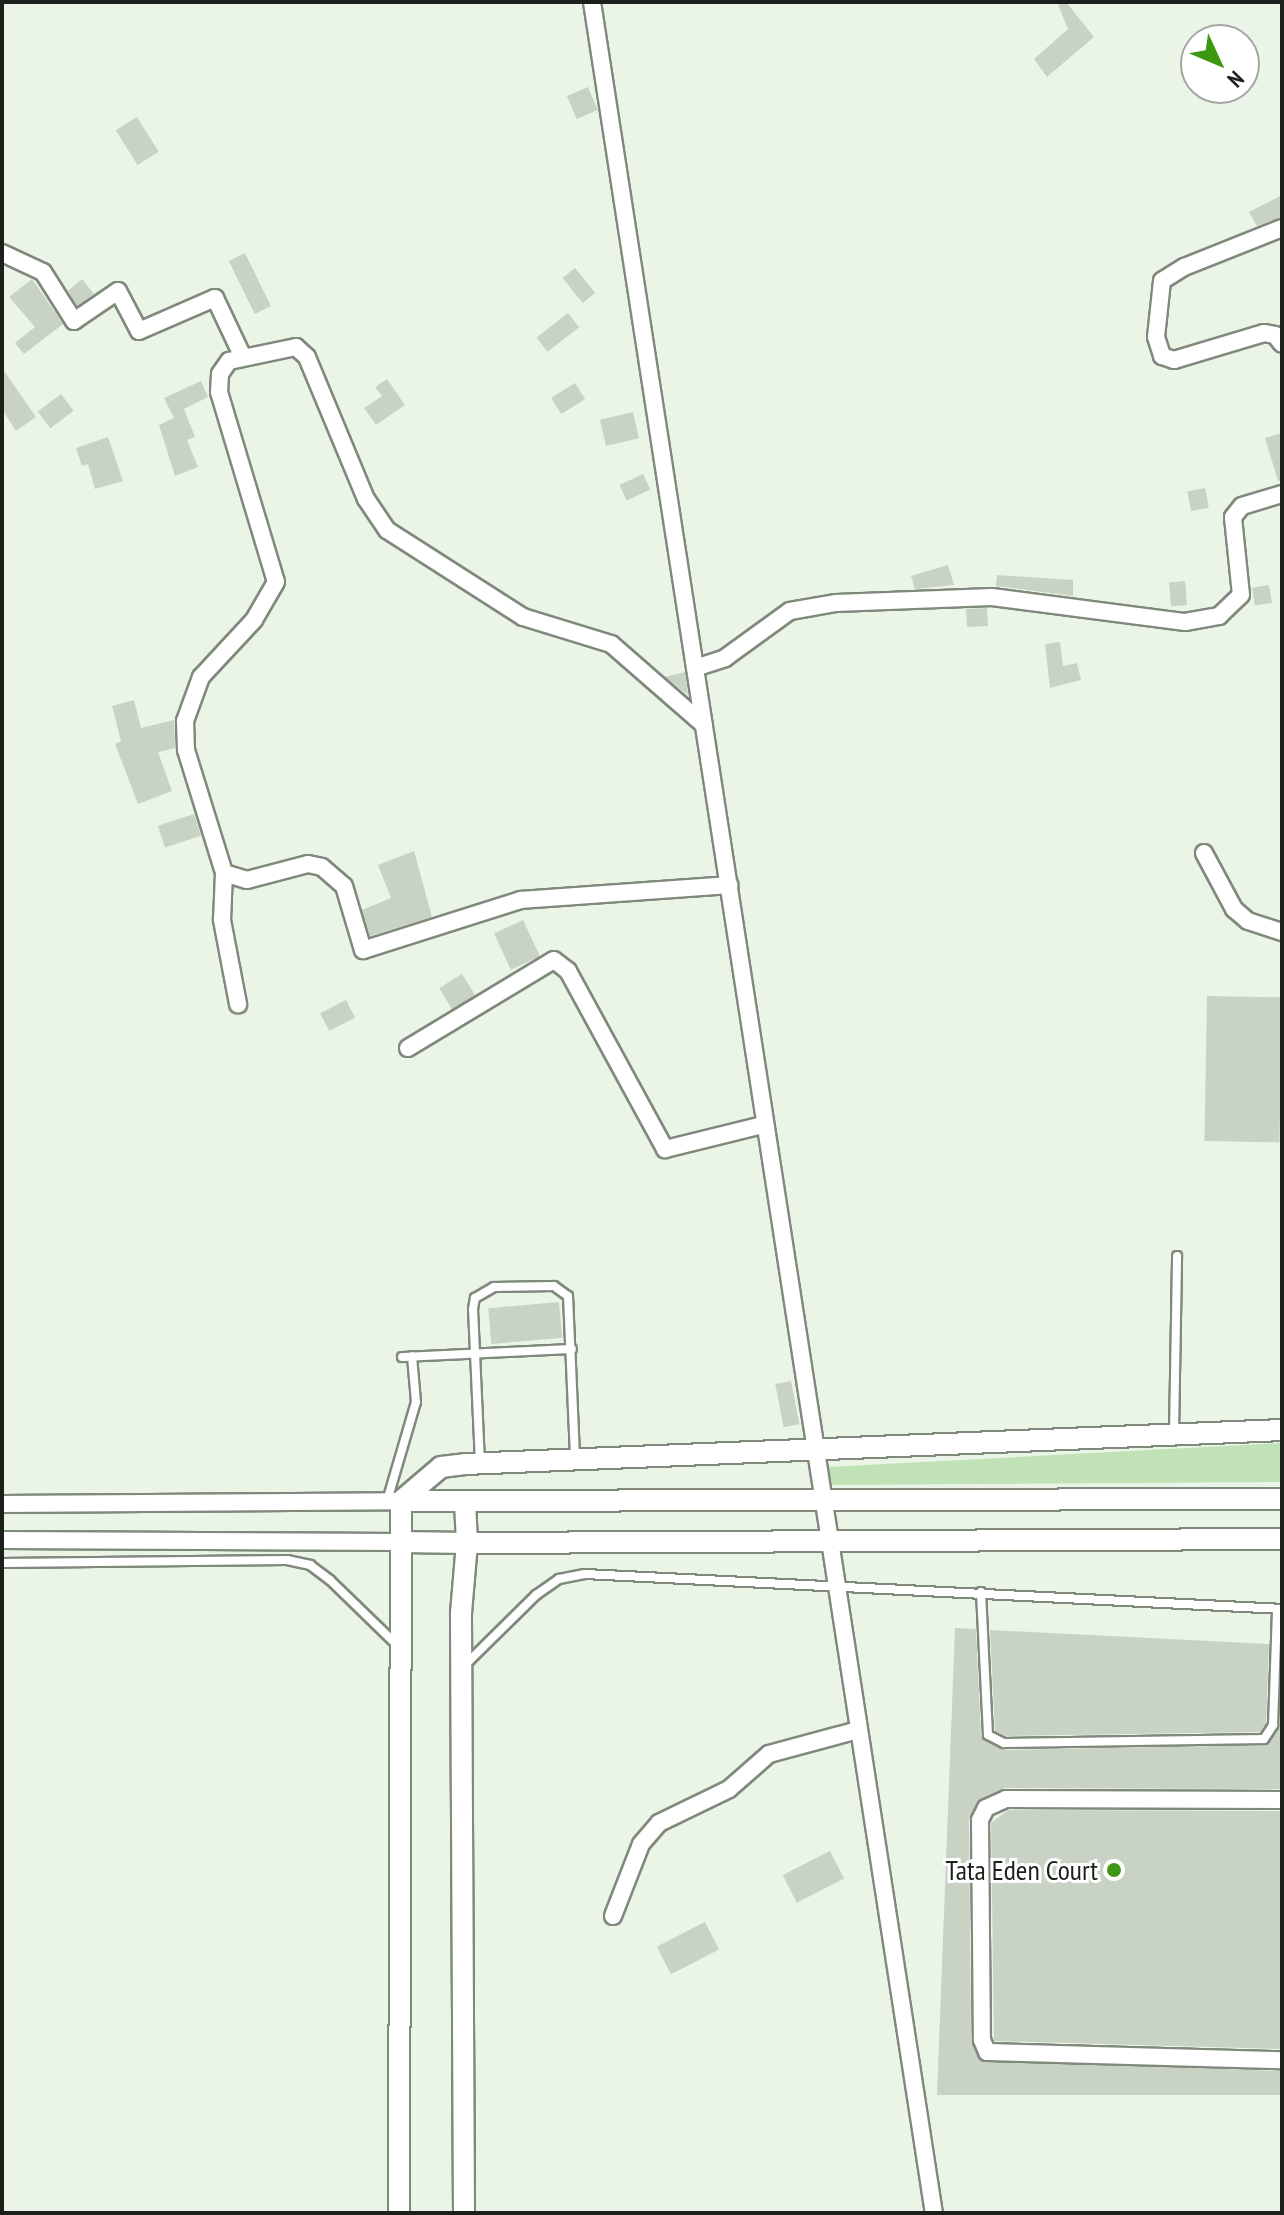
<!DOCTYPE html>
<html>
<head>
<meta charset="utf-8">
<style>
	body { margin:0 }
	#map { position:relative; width:1284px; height:2215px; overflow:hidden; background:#eaf5e7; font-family:"PT Sans Narrow",sans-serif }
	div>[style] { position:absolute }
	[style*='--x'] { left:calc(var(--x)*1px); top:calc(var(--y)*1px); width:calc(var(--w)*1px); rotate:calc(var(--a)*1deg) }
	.green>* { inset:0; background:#c1e2b6 }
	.building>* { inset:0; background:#c8d3c5; transform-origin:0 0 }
	.roads { filter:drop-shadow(2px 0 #7f897c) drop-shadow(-2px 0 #7f897c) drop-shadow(0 2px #7f897c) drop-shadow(0 -2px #7f897c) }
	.service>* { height:8px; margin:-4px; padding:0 4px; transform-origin:4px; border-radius:4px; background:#fff }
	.minor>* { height:16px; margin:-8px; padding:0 8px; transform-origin:8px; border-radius:8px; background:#fff }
	.tertiary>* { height:20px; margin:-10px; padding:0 10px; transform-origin:10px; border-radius:10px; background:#fff }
	.dots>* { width:22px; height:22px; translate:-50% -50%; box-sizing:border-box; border:4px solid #fff; border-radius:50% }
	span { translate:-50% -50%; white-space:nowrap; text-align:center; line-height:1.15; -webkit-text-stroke:6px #fff; paint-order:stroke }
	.poi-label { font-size:28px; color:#1c201a }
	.right { translate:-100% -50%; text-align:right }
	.frame { position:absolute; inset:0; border:4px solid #1c201a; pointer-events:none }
	.north { position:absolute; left:1180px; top:24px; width:80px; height:80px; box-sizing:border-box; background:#fff; border:2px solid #a4a6a3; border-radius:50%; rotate:134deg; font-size:22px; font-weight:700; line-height:32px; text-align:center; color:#1c201a }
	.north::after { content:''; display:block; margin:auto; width:28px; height:36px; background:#3e9710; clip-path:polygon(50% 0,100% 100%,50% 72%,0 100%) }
</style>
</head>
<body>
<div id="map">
	<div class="green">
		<div style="clip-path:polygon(1282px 1443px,1282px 1482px,827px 1485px,828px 1467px)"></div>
	</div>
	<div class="building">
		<div style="clip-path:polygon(1057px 2px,1066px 2px,1094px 37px,1047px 77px,1034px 59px,1068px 29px)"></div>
		<div style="left:588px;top:87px;width:25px;height:23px;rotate:67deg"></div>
		<div style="left:137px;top:117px;width:41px;height:25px;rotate:58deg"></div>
		<div style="clip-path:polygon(1282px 195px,1282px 217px,1257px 226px,1249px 212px)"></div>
		<div style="left:245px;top:253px;width:59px;height:18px;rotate:64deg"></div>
		<div style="left:575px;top:268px;width:32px;height:16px;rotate:51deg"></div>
		<div style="clip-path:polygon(32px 279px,63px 324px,24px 354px,15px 343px,35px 327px,9px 297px)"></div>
		<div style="clip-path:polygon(82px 279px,94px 294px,77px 306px,68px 291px)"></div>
		<div style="left:568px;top:313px;width:18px;height:40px;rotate:52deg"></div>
		<div style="clip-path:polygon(2px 368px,36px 417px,16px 431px,2px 409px)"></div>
		<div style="clip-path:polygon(387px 379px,405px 405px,376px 425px,364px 408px,382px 396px,375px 387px)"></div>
		<div style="clip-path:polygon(201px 381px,208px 397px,184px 409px,195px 437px,187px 440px,198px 467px,175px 476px,159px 425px,174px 418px,164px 398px)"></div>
		<div style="left:575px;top:383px;width:19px;height:28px;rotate:58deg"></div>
		<div style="left:61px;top:394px;width:21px;height:29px;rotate:53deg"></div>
		<div style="left:633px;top:412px;width:27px;height:34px;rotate:77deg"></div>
		<div style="clip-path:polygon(1282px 433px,1282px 481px,1278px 481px,1265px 438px)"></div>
		<div style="clip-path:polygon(108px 437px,123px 481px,95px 489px,88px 464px,82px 466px,76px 448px)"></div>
		<div style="left:643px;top:474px;width:17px;height:26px;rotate:65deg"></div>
		<div style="left:1205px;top:488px;width:20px;height:18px;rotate:79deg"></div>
		<div style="clip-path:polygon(948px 565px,954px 585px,915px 589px,911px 576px)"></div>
		<div style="clip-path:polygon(997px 575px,1073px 580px,1073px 596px,996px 586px)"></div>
		<div style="left:1185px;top:581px;width:24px;height:16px;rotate:85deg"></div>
		<div style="left:1269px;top:585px;width:18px;height:17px;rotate:81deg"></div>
		<div style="left:987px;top:608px;width:18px;height:21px;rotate:87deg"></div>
		<div style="clip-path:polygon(1060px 642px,1063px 666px,1077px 663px,1081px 680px,1050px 688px,1045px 644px)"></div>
		<div style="clip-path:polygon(685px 672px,688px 695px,665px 677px)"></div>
		<div style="clip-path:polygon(134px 700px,141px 728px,174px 720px,175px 748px,158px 752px,172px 791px,138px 804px,115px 744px,121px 741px,112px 706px)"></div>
		<div style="left:194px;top:814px;width:23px;height:38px;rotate:72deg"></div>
		<div style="clip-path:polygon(414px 851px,432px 917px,370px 936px,362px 910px,391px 898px,378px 865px)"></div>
		<div style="left:523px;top:920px;width:40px;height:32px;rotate:65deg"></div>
		<div style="left:462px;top:974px;width:25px;height:27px;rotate:58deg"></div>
		<div style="left:1207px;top:996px;width:75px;height:145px;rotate:1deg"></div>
		<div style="left:346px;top:1000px;width:20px;height:29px;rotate:63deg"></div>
		<div style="left:559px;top:1302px;width:36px;height:71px;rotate:85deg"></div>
		<div style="left:791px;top:1381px;width:44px;height:16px;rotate:79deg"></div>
		<div style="clip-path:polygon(955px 1628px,976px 1629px,981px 1736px,1003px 1750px,1267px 1745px,1280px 1726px,1282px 1667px,1282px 1789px,1005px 1788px,981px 1799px,969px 1820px,971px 2040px,980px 2060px,1282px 2071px,1282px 2095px,937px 2095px)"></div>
		<div style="clip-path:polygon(990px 1630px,1269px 1644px,1266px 1723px,1260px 1732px,1006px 1736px,995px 1731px)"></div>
		<div style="clip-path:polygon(1008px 1810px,1282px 1811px,1282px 2049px,994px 2041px,991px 1823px)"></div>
		<div style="left:830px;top:1851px;width:31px;height:53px;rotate:63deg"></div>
		<div style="left:705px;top:1922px;width:31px;height:54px;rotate:63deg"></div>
	</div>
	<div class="roads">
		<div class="service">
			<div style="--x:402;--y:1357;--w:170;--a:-2.7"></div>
			<div style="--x:1174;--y:1433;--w:177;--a:-89"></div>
			<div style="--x:480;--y:1463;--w:154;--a:-92.6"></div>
			<div style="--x:473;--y:1309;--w:11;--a:-80"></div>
			<div style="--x:475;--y:1298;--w:22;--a:-30"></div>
			<div style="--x:494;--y:1287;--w:60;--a:-1"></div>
			<div style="--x:554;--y:1286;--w:17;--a:36"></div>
			<div style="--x:568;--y:1296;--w:163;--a:87.5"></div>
			<div style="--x:387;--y:1501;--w:103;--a:-73.7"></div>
			<div style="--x:416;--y:1402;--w:46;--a:-95"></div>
			<div style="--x:2;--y:1563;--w:285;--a:-0.6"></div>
			<div style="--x:287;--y:1560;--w:24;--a:12"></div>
			<div style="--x:310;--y:1565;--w:25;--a:37"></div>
			<div style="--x:330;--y:1580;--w:92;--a:44.1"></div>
			<div style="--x:981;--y:1592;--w:143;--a:87.2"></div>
			<div style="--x:988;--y:1735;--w:18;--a:27"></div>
			<div style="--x:1004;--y:1743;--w:260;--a:-0.9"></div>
			<div style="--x:1264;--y:1739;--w:17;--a:-57"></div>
			<div style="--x:1273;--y:1725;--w:116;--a:-88"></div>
			<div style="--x:463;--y:1667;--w:103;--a:-44.6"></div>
			<div style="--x:536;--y:1595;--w:28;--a:-35"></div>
			<div style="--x:559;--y:1579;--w:26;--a:-11"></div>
			<div style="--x:585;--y:1574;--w:698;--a:2.87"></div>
		</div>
		<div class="minor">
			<div style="--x:592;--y:2;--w:2237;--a:81.21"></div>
			<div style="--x:1282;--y:228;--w:105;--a:158.3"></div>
			<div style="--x:1184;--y:267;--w:26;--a:148"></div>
			<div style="--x:1162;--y:281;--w:56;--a:96.1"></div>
			<div style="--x:1156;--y:337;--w:20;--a:72"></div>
			<div style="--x:1162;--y:356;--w:13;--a:18"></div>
			<div style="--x:1174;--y:360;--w:94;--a:-16.7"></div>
			<div style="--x:1264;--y:333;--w:11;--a:10"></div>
			<div style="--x:1275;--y:335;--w:11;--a:52"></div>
			<div style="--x:2;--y:253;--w:45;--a:24.9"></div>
			<div style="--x:43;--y:272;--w:58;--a:57.7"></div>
			<div style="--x:74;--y:321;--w:53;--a:-34.3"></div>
			<div style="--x:118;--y:291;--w:45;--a:62.3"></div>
			<div style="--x:139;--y:331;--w:83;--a:-23.5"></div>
			<div style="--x:215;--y:298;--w:63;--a:64.7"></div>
			<div style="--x:695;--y:668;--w:32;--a:-18"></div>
			<div style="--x:725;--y:658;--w:80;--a:-35.9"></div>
			<div style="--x:790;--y:611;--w:47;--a:-9.9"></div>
			<div style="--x:836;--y:603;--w:156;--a:-2.2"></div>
			<div style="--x:992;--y:597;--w:195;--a:7.4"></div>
			<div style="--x:1185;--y:622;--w:35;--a:-10"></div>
			<div style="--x:1219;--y:616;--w:30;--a:-44"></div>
			<div style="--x:1241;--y:595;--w:78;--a:-95.9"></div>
			<div style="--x:1233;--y:517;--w:14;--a:-51"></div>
			<div style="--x:1242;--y:506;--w:42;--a:-16.7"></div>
			<div style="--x:704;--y:725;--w:123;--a:-138.9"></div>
			<div style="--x:611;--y:644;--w:92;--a:-162.9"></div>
			<div style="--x:523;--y:617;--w:161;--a:-147.4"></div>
			<div style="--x:387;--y:530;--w:37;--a:-124"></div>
			<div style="--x:366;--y:499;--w:154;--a:-112.6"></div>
			<div style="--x:307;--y:357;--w:15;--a:-138"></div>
			<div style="--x:296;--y:347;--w:68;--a:168.2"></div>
			<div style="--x:229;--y:361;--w:16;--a:125"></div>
			<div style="--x:220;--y:374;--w:18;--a:93"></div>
			<div style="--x:219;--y:392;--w:198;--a:73.3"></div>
			<div style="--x:276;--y:582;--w:44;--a:120.1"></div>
			<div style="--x:254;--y:620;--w:78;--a:132.9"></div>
			<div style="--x:201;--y:677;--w:47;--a:110"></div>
			<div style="--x:185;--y:721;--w:29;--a:88"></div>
			<div style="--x:186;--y:750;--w:129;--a:72.8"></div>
			<div style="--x:224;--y:873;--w:24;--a:17"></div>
			<div style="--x:247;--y:880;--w:63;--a:-14.7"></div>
			<div style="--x:308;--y:864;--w:14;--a:12"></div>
			<div style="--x:322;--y:867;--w:29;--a:41"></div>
			<div style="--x:344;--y:886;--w:67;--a:73.5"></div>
			<div style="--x:363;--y:950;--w:166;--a:-17.6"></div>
			<div style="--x:521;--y:900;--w:209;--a:-4.1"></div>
			<div style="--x:1204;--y:853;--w:64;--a:61.8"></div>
			<div style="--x:1234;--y:909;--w:18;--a:41"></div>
			<div style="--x:1248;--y:921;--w:36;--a:18"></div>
			<div style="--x:224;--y:873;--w:47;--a:92.4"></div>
			<div style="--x:222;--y:920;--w:86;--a:79.2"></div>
			<div style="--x:408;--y:1048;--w:170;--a:-31.1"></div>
			<div style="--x:554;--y:960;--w:18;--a:38"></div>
			<div style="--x:568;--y:971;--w:203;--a:61.4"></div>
			<div style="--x:665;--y:1149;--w:101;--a:-13.8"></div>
			<div style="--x:2;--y:1504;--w:399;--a:-0.4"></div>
			<div style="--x:2;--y:1540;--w:399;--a:0.3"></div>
			<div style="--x:1282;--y:1800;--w:276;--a:-179.8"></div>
			<div style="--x:1006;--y:1799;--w:22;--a:156"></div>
			<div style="--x:986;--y:1808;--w:13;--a:117"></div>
			<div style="--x:980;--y:1820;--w:220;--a:89.5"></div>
			<div style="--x:982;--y:2040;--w:13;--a:67"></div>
			<div style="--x:987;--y:2052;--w:295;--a:1.6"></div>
			<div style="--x:613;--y:1916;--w:77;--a:-68.7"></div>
			<div style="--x:641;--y:1844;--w:28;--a:-49"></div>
			<div style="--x:659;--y:1823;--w:78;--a:-25.9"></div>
			<div style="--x:729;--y:1789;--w:53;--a:-41.2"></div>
			<div style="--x:769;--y:1754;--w:92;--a:-15.1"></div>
		</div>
		<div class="tertiary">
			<div style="--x:401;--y:1501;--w:52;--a:-40.4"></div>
			<div style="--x:441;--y:1467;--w:24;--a:-7"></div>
			<div style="--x:465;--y:1464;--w:818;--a:-2.38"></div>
			<div style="--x:401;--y:1542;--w:66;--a:0.9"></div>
			<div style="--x:467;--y:1543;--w:41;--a:-92.8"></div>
			<div style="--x:399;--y:2213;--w:712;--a:-89.84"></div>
			<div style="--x:401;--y:1501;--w:881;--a:-0.13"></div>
			<div style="--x:464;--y:2213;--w:600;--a:-90.29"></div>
			<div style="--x:461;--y:1613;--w:70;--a:-85.1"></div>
			<div style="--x:467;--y:1543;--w:815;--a:-0.28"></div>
		</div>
	</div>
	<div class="dots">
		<div style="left:1114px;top:1870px;background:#3e9710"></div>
	</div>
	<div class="poi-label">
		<span class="right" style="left:1098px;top:1870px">Tata Eden Court</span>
	</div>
	<div class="frame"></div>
	<div class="north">N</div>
</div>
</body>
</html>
